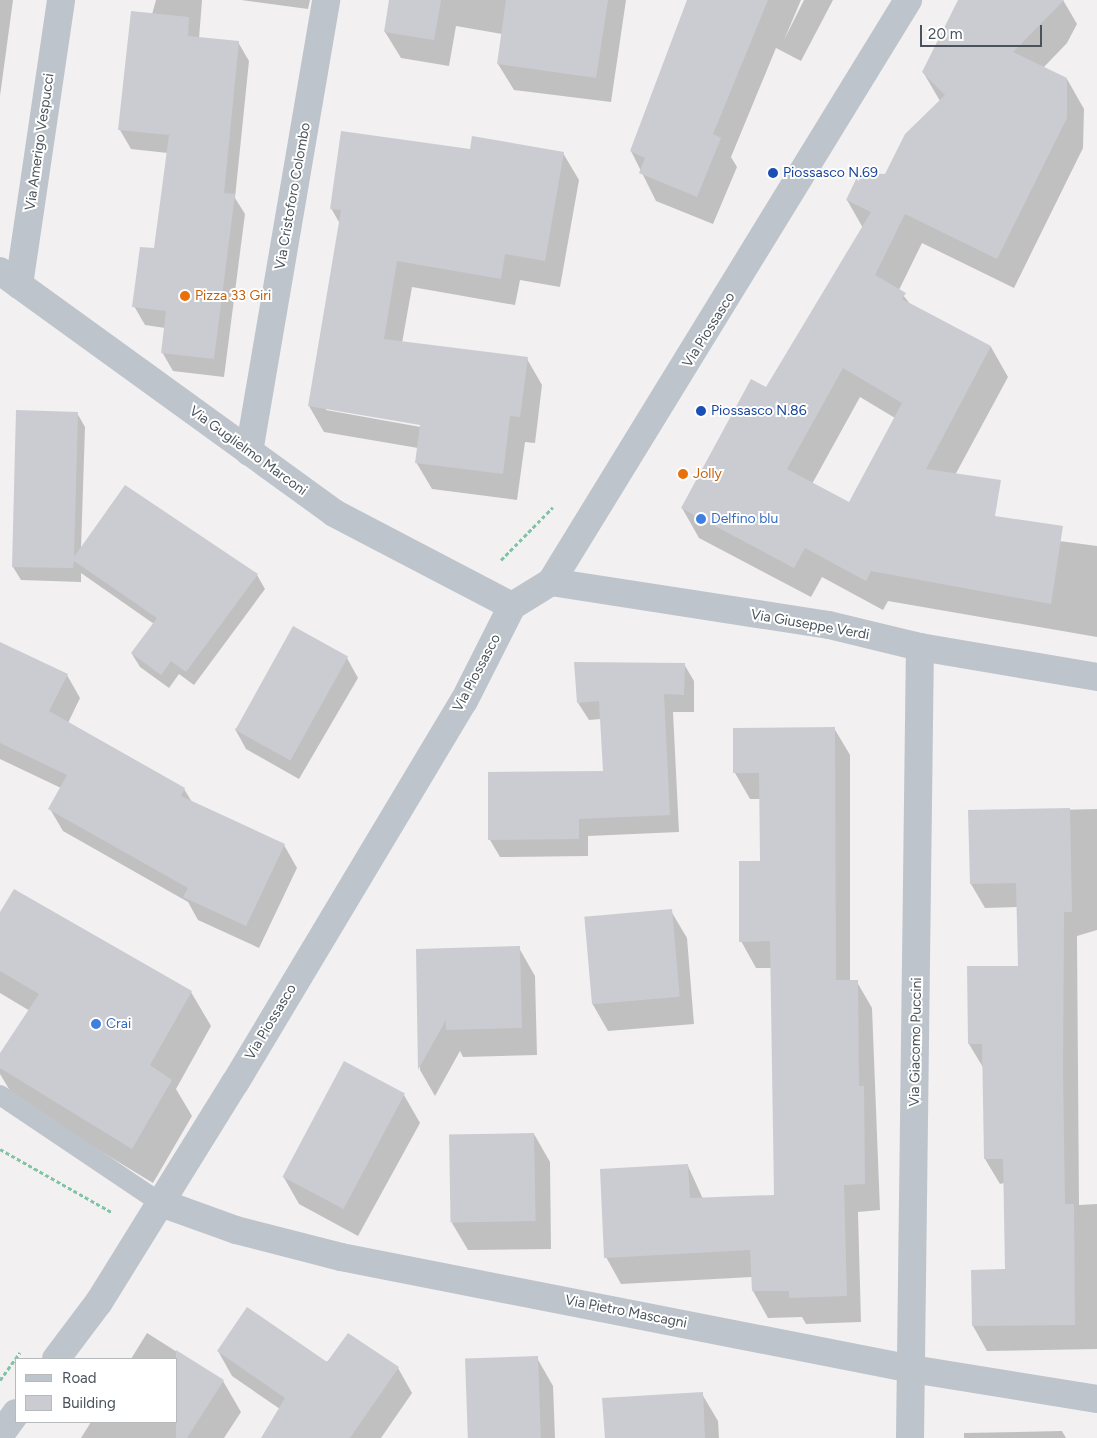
<!DOCTYPE html>
<html>
<head>
<meta charset="utf-8">
<style>
	body { margin:0 }
	#map { position:relative; width:1097px; height:1438px; overflow:hidden; background:#f2f0f0; font-family:Figtree,sans-serif }
	div>[style] { position:absolute }
	[style*='--x'] { left:calc(var(--x)*1px); top:calc(var(--y)*1px); width:calc(var(--w)*1px); rotate:calc(var(--a)*1deg) }
	.shadow>* { inset:0; background:#0003 }
	.building>* { inset:0; background:#cbccd2; transform-origin:0 0 }
	.path>* { height:3px; margin-top:-1.5px; transform-origin:0; background:repeating-linear-gradient(90deg,#81c4a5 0 4px,transparent 0 6.5px) }
	.service>* { height:20px; margin:-10px; padding:0 10px; transform-origin:10px; border-radius:10px; background:#bdc4cb }
	.minor>* { height:28px; margin:-14px; padding:0 14px; transform-origin:14px; border-radius:14px; background:#bdc4cb }
	.tertiary>* { height:28px; margin:-14px; padding:0 14px; transform-origin:14px; border-radius:14px; background:#bdc4cb }
	.dots>* { width:14px; height:14px; translate:-50% -50%; box-sizing:border-box; border:2px solid #fff; border-radius:50% }
	span { translate:-50% -50%; white-space:nowrap; text-align:center; line-height:1.15; -webkit-text-stroke:4px #fff; paint-order:stroke }
	.street-label { font-size:14px; color:#4a535b }
	.transit-label { font-size:14px; color:#164399 }
	.left { translate:0 -50%; text-align:left }
	.food-label { font-size:14px; color:#c56008 }
	.shop-label { font-size:14px; color:#366cbe }
	.legend { position:absolute; left:15px; top:1358px; width:162px; height:65px; box-sizing:border-box; background:#fff; border:1px solid #b7babd; margin:0; padding:6px 9px; list-style:none; font-size:15px; color:#4a535b }
	.legend li { display:flex; align-items:center; gap:10px; height:25px }
	.legend b { width:25px; border:1px solid #b7babd }
	.scale { position:absolute; left:920px; top:25px; width:122px; height:22px; box-sizing:border-box; border:2px solid #4a535b; border-top:0; padding-left:6px; font-size:15px; line-height:18px; white-space:nowrap; color:#4a535b; -webkit-text-stroke:4px #fff; paint-order:stroke }
</style>
</head>
<body>
<div id="map">
	<div class="shadow">
		<div style="clip-path:polygon(0 0,13px 0,0 96px)"></div>
		<div style="clip-path:polygon(156px 0,202px 0,199px 39px,238px 42px,249px 61px,235px 198px,245px 214px,224px 377px,173px 371px,162px 352px,165px 328px,145px 325px,134px 306px,155px 250px,168px 153px,131px 149px,120px 130px)"></div>
		<div style="clip-path:polygon(241px 0,310px 0,308px 9px)"></div>
		<div style="clip-path:polygon(390px 0,626px 0,611px 102px,514px 90px,498px 64px,502px 34px,456px 26px,449px 66px,401px 58px,385px 32px)"></div>
		<div style="clip-path:polygon(689px 0,801px 0,784px 40px,804px 0,833px 0,801px 61px,776px 48px,731px 157px,737px 167px,713px 224px,656px 201px,631px 151px)"></div>
		<div style="clip-path:polygon(evenodd,959px 0,1063px 0,1077px 24px,1067px 43px,1043px 68px,1067px 79px,1084px 109px,1083px 148px,1014px 288px,922px 243px,899px 290px,911px 305px,991px 347px,1008px 377px,933px 516px,925px 523px,1097px 546px,1097px 637px,888px 601px,883px 610px,822px 577px,811px 597px,699px 538px,682px 508px,767px 389px,863px 228px,847px 200px,886px 175px,940px 101px,923px 72px,959px 0,860px 397px,895px 418px,849px 504px,812px 484px,860px 397px)"></div>
		<div style="clip-path:polygon(evenodd,471px 151px,563px 153px,579px 180px,560px 287px,520px 280px,515px 305px,412px 287px,402px 343px,527px 359px,542px 385px,535px 443px,525px 442px,517px 500px,432px 489px,416px 462px,418px 448px,324px 432px,309px 406px,340px 224px,331px 208px,471px 151px,326px 408px,426px 425px,426px 428px,326px 410px,326px 408px)"></div>
		<div style="clip-path:polygon(77px 413px,85px 427px,81px 549px,257px 575px,265px 589px,194px 685px,179px 674px,169px 688px,140px 667px,132px 654px,154px 624px,81px 573px,81px 582px,21px 580px,13px 567px)"></div>
		<div style="clip-path:polygon(0 655px,67px 675px,80px 698px,68px 723px,184px 789px,192px 802px,284px 845px,297px 868px,259px 948px,198px 920px,188px 902px,63px 831px,50px 809px,61px 788px,0 759px)"></div>
		<div style="clip-path:polygon(347px 658px,358px 678px,299px 779px,246px 749px,235px 729px)"></div>
		<div style="clip-path:polygon(684px 664px,694px 681px,694px 712px,673px 712px,679px 832px,588px 836px,588px 856px,500px 857px,490px 840px,604px 772px,601px 719px,589px 720px,578px 703px)"></div>
		<div style="clip-path:polygon(834px 728px,850px 755px,850px 982px,857px 982px,872px 1008px,880px 1210px,858px 1212px,861px 1322px,806px 1324px,802px 1317px,768px 1318px,753px 1291px,752px 1277px,621px 1284px,606px 1257px,688px 1166px,703px 1199px,776px 1196px,772px 968px,756px 968px,741px 941px,761px 863px,761px 799px,750px 799px,735px 773px)"></div>
		<div style="clip-path:polygon(1097px 809px,1097px 930px,1077px 936px,1079px 1205px,1097px 1204px,1097px 1349px,987px 1351px,973px 1326px,972px 1271px,1006px 1271px,1004px 1183px,1000px 1184px,985px 1159px,984px 1069px,969px 1044px,969px 967px,1019px 967px,1018px 907px,985px 908px,971px 884px,969px 812px)"></div>
		<div style="clip-path:polygon(671px 911px,687px 938px,694px 1024px,608px 1031px,592px 1003px)"></div>
		<div style="clip-path:polygon(0 915px,191px 992px,211px 1026px,176px 1089px,192px 1116px,153px 1183px,15px 1099px,0 1074px,0 1056px,30px 1011px,0 993px)"></div>
		<div style="clip-path:polygon(519px 948px,535px 976px,537px 1055px,463px 1057px,460px 1051px,435px 1096px,420px 1070px,417px 951px)"></div>
		<div style="clip-path:polygon(404px 1095px,420px 1123px,358px 1236px,299px 1204px,283px 1176px)"></div>
		<div style="clip-path:polygon(534px 1134px,550px 1162px,551px 1249px,468px 1250px,452px 1223px)"></div>
		<div style="clip-path:polygon(147px 1333px,223px 1381px,241px 1412px,224px 1438px,81px 1438px,91px 1422px,176px 1422px,176px 1359px,131px 1359px)"></div>
		<div style="clip-path:polygon(218px 1351px,398px 1368px,412px 1393px,381px 1438px,262px 1438px,280px 1409px,232px 1376px)"></div>
		<div style="clip-path:polygon(537px 1358px,553px 1386px,555px 1438px,469px 1438px)"></div>
		<div style="clip-path:polygon(702px 1394px,718px 1421px,719px 1438px,606px 1438px)"></div>
		<div style="clip-path:polygon(1062px 1431px,1066px 1438px,964px 1438px,964px 1433px)"></div>
	</div>
	<div class="building">
		<div style="clip-path:polygon(389px 0,441px 0,434px 40px,384px 32px)"></div>
		<div style="clip-path:polygon(506px 0,608px 0,596px 78px,497px 64px)"></div>
		<div style="clip-path:polygon(687px 0,768px 0,713px 134px,721px 138px,697px 197px,639px 173px,645px 158px,630px 151px)"></div>
		<div style="clip-path:polygon(evenodd,958px 0,1064px 0,1013px 52px,1067px 78px,1067px 118px,997px 259px,905px 214px,875px 275px,906px 293px,902px 299px,991px 346px,926px 469px,1001px 480px,995px 516px,1063px 526px,1051px 604px,871px 571px,866px 581px,805px 548px,794px 568px,681px 508px,751px 379px,766px 387px,871px 212px,846px 200px,859px 173px,885px 174px,905px 134px,945px 95px,922px 72px,958px 0,843px 368px,902px 403px,849px 502px,787px 469px,843px 368px)"></div>
		<div style="clip-path:polygon(131px 11px,189px 17px,188px 36px,239px 41px,224px 193px,235px 194px,214px 359px,161px 353px,166px 311px,132px 307px,140px 247px,154px 248px,169px 135px,118px 130px)"></div>
		<div style="clip-path:polygon(341px 131px,470px 149px,472px 136px,564px 152px,545px 261px,505px 254px,501px 279px,397px 261px,384px 339px,528px 357px,520px 417px,510px 416px,503px 474px,415px 463px,420px 425px,308px 406px,341px 210px,330px 209px)"></div>
		<div style="clip-path:polygon(16px 410px,78px 412px,74px 557px,125px 485px,258px 574px,186px 672px,171px 661px,161px 675px,131px 653px,157px 618px,74px 561px,73px 568px,12px 567px)"></div>
		<div style="left:293px;top:626px;width:63px;height:119px;rotate:29deg"></div>
		<div style="clip-path:polygon(0 642px,68px 674px,49px 711px,185px 788px,181px 796px,285px 844px,246px 926px,183px 897px,188px 888px,48px 809px,67px 775px,0 743px)"></div>
		<div style="clip-path:polygon(574px 662px,685px 663px,684px 695px,664px 694px,670px 815px,579px 819px,579px 839px,488px 840px,488px 772px,603px 771px,599px 701px,577px 703px)"></div>
		<div style="clip-path:polygon(835px 727px,836px 980px,858px 980px,859px 1086px,864px 1086px,865px 1184px,844px 1185px,847px 1296px,789px 1298px,789px 1291px,752px 1291px,750px 1250px,604px 1258px,600px 1169px,688px 1164px,690px 1198px,774px 1195px,770px 941px,739px 942px,739px 861px,760px 861px,759px 773px,733px 773px,733px 728px)"></div>
		<div style="clip-path:polygon(1070px 808px,1072px 912px,1064px 912px,1063px 1075px,1065px 1204px,1074px 1204px,1075px 1325px,972px 1326px,971px 1270px,1005px 1269px,1003px 1159px,984px 1159px,982px 1044px,968px 1044px,967px 966px,1018px 966px,1016px 883px,970px 884px,968px 810px)"></div>
		<div style="clip-path:polygon(14px 889px,192px 991px,150px 1065px,172px 1080px,132px 1149px,0 1068px,0 1053px,39px 994px,0 971px,0 912px)"></div>
		<div style="left:672px;top:909px;width:88px;height:88px;rotate:85deg"></div>
		<div style="clip-path:polygon(520px 946px,522px 1028px,446px 1030px,446px 1020px,418px 1070px,416px 949px)"></div>
		<div style="left:344px;top:1061px;width:69px;height:131px;rotate:28deg"></div>
		<div style="left:534px;top:1133px;width:88px;height:85px;rotate:89deg"></div>
		<div style="clip-path:polygon(247px 1307px,327px 1362px,348px 1333px,399px 1367px,350px 1438px,261px 1438px,285px 1398px,217px 1351px)"></div>
		<div style="clip-path:polygon(176px 1350px,224px 1380px,187px 1438px,176px 1438px)"></div>
		<div style="left:538px;top:1356px;width:82px;height:73px;rotate:88deg"></div>
		<div style="clip-path:polygon(703px 1392px,705px 1438px,605px 1438px,602px 1398px)"></div>
	</div>
	<div class="path">
		<div style="--x:501;--y:560;--w:74;--a:-45.5"></div>
		<div style="--x:0;--y:1149;--w:130;--a:29.5"></div>
		<div style="--x:0;--y:1380;--w:34;--a:-54"></div>
	</div>
	<div class="service">
		<div style="--x:0;--y:1095;--w:194;--a:33.9"></div>
	</div>
	<div class="minor">
		<div style="--x:19;--y:285;--w:288;--a:-81.6"></div>
		<div style="--x:249;--y:452;--w:459;--a:-80.3"></div>
		<div style="--x:551;--y:582;--w:281;--a:8.8"></div>
		<div style="--x:829;--y:625;--w:94;--a:13.6"></div>
		<div style="--x:920;--y:647;--w:180;--a:9.6"></div>
		<div style="--x:161;--y:1203;--w:80;--a:19.8"></div>
		<div style="--x:236;--y:1230;--w:108;--a:14.4"></div>
		<div style="--x:341;--y:1257;--w:582;--a:11.1"></div>
		<div style="--x:912;--y:1369;--w:187;--a:9.2"></div>
		<div style="--x:56;--y:1359;--w:71;--a:-53"></div>
		<div style="--x:99;--y:1302;--w:258;--a:-58.2"></div>
		<div style="--x:235;--y:1083;--w:445;--a:-59.1"></div>
		<div style="--x:464;--y:701;--w:106;--a:-63.2"></div>
		<div style="--x:0;--y:1435;--w:27;--a:-54"></div>
		<div style="--x:910;--y:1438;--w:791;--a:-89.28"></div>
	</div>
	<div class="tertiary">
		<div style="--x:0;--y:271;--w:412;--a:35.9"></div>
		<div style="--x:334;--y:513;--w:201;--a:27.6"></div>
		<div style="--x:512;--y:606;--w:46;--a:-31.6"></div>
		<div style="--x:551;--y:582;--w:683;--a:-58.47"></div>
	</div>
	<div class="dots">
		<div style="left:773px;top:173px;background:#1a4fb4"></div>
		<div style="left:185px;top:296px;background:#e8710a"></div>
		<div style="left:701px;top:411px;background:#1a4fb4"></div>
		<div style="left:683px;top:474px;background:#e8710a"></div>
		<div style="left:701px;top:519px;background:#3f7fe0"></div>
		<div style="left:96px;top:1024px;background:#3f7fe0"></div>
	</div>
	<div class="street-label">
		<span style="left:40px;top:142px;rotate:-82deg">Via Amerigo Vespucci</span>
		<span style="left:293px;top:196px;rotate:-80deg">Via Cristoforo Colombo</span>
		<span style="left:709px;top:330px;rotate:-58deg">Via Piossasco</span>
		<span style="left:248px;top:451px;rotate:36deg">Via Guglielmo Marconi</span>
		<span style="left:810px;top:625px;rotate:10deg">Via Giuseppe Verdi</span>
		<span style="left:477px;top:673px;rotate:-62deg">Via Piossasco</span>
		<span style="left:271px;top:1022px;rotate:-59deg">Via Piossasco</span>
		<span style="left:916px;top:1042px;rotate:-89deg">Via Giacomo Puccini</span>
		<span style="left:626px;top:1312px;rotate:11deg">Via Pietro Mascagni</span>
	</div>
	<div class="transit-label">
		<span class="left" style="left:783px;top:173px">Piossasco N.69</span>
		<span class="left" style="left:711px;top:411px">Piossasco N.86</span>
	</div>
	<div class="food-label">
		<span class="left" style="left:195px;top:296px">Pizza 33 Giri</span>
		<span class="left" style="left:693px;top:474px">Jolly</span>
	</div>
	<div class="shop-label">
		<span class="left" style="left:711px;top:519px">Delfino blu</span>
		<span class="left" style="left:106px;top:1024px">Crai</span>
	</div>
	<ul class="legend">
	<li><b style="height:6px;background:#bdc4cb"></b>Road</li>
	<li><b style="height:14px;background:#cbccd2"></b>Building</li>
	</ul>
	<div class="scale">20 m</div>
</div>
</body>
</html>
